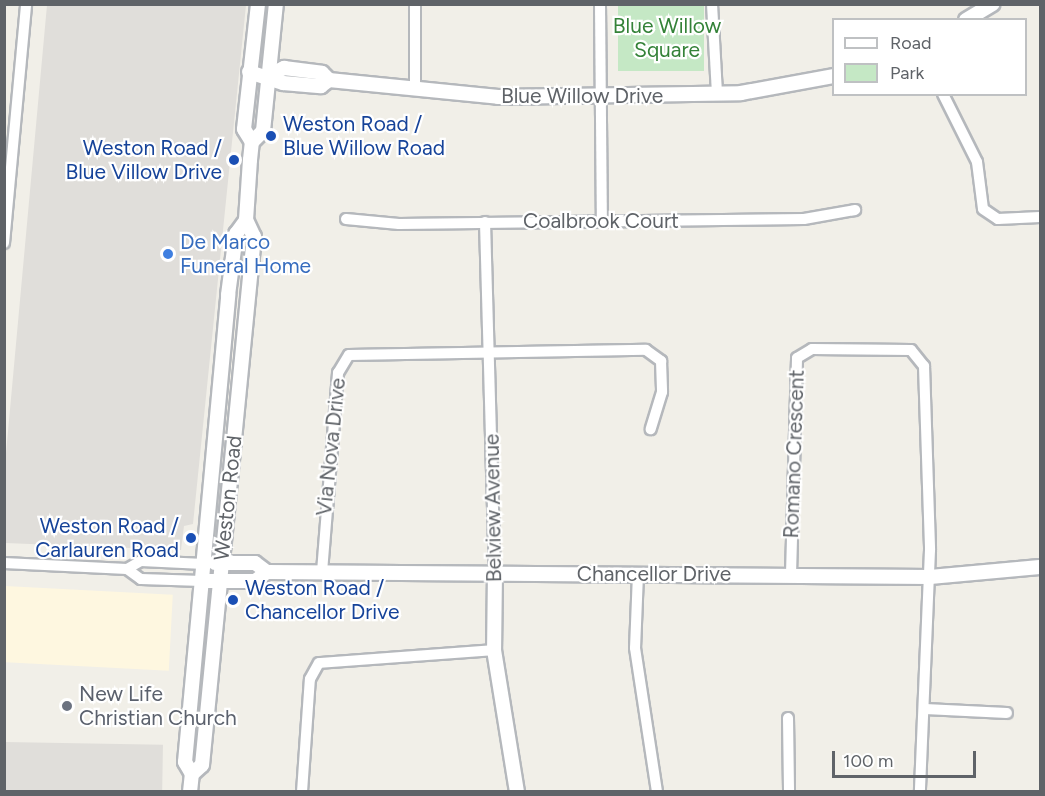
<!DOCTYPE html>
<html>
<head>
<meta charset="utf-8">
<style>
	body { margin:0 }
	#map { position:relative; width:1045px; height:796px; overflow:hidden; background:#f1efe8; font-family:Figtree,sans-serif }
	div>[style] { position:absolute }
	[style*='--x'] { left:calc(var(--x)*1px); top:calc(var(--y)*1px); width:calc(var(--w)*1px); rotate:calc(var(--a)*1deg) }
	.commercial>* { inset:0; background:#fef7e0; transform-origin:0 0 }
	.industrial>* { inset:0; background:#e0deda; transform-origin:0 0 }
	.green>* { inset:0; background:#c5e8c5; transform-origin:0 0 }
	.roads { filter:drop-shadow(2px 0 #b5b8bc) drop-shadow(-2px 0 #b5b8bc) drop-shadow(0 2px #b5b8bc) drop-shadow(0 -2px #b5b8bc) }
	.street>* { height:10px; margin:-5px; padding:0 5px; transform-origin:5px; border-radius:5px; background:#fff }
	.secondary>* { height:14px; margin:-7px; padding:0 7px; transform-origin:7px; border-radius:7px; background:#fff }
	.dots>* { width:16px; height:16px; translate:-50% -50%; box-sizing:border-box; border:3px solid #fff; border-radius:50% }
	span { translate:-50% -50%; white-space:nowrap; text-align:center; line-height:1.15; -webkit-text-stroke:4.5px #fff; paint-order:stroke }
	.park-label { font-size:21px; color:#348238 }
	.street-label { font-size:21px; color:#5f6368 }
	.transit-label { font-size:21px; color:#164399 }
	.left { translate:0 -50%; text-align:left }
	.right { translate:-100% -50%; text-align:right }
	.shop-label { font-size:21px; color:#366cbe }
	.worship-label { font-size:21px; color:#5b616d }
	.frame { position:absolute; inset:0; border:6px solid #5f6368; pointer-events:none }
	.legend { position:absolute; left:832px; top:18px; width:195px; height:78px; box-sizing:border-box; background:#fff; border:2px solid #bfc1c3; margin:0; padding:8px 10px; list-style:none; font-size:18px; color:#5f6368 }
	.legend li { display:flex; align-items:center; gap:12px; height:30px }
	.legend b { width:30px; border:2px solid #bfc1c3 }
	.scale { position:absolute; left:832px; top:751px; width:144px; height:27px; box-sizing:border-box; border:3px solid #5f6368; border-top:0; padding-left:8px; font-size:18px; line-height:21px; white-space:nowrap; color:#5f6368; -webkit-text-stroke:4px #fff; paint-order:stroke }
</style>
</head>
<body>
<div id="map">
	<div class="commercial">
		<div style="left:5px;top:586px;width:168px;height:76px;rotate:3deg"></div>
	</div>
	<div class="industrial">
		<div style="clip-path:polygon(47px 5px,246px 5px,193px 524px,184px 526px,181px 550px,5px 543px,5px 464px)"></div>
		<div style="left:5px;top:742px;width:158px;height:49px;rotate:1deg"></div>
	</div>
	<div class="green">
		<div style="left:618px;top:5px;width:86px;height:66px"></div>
	</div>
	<div class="roads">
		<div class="street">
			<div style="--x:415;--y:4;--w:85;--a:90"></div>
			<div style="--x:600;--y:4;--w:217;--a:89.5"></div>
			<div style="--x:712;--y:4;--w:90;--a:86.8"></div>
			<div style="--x:943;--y:94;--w:76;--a:63.4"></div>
			<div style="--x:977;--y:162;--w:47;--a:82.7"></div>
			<div style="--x:983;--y:209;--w:18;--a:34"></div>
			<div style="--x:998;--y:219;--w:42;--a:-2.7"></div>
			<div style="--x:346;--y:219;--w:53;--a:5.4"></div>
			<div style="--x:399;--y:224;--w:405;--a:-0.7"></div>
			<div style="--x:804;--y:219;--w:52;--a:-10"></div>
			<div style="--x:485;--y:222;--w:350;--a:88.4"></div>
			<div style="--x:4;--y:243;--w:240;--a:-84.7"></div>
			<div style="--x:4;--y:563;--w:123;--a:2.8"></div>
			<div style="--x:127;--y:569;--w:16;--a:-30"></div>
			<div style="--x:141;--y:561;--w:63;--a:2.7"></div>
			<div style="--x:127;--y:569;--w:17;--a:36"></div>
			<div style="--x:141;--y:579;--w:61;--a:1.9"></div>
			<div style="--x:322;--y:572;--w:200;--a:-85.4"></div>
			<div style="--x:338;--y:373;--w:21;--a:-59"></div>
			<div style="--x:349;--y:355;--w:297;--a:-1"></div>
			<div style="--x:646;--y:350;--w:19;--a:36"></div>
			<div style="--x:661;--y:361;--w:31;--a:88"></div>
			<div style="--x:662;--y:392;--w:39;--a:107"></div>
			<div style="--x:638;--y:574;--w:74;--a:92.3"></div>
			<div style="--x:635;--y:648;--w:146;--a:81.3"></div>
			<div style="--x:791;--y:574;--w:216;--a:-88.4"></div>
			<div style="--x:797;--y:358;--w:17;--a:-31"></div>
			<div style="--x:812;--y:349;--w:99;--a:0.6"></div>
			<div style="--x:911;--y:350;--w:21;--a:51"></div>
			<div style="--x:924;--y:366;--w:184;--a:88.1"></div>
			<div style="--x:930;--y:550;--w:242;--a:92.4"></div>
			<div style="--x:925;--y:709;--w:82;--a:2.8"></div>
			<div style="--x:788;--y:718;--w:74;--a:89.2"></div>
			<div style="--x:302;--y:792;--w:113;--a:-86"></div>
			<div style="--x:310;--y:679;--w:18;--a:-61"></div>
			<div style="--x:319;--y:663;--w:175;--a:-4.2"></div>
		</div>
		<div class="secondary">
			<div style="--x:966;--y:20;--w:31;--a:-31"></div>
			<div style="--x:249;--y:72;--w:36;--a:18"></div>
			<div style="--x:283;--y:83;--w:38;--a:5"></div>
			<div style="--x:321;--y:86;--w:10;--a:-37"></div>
			<div style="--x:270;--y:75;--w:16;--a:-27"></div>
			<div style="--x:284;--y:68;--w:38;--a:7"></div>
			<div style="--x:322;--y:73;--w:10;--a:45"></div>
			<div style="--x:329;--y:80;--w:170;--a:5.7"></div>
			<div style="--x:498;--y:97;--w:243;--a:-0.9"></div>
			<div style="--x:741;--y:93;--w:95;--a:-10.4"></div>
			<div style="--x:252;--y:142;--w:15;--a:-122"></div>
			<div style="--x:244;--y:129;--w:126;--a:-83.6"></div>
			<div style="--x:215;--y:563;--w:40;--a:0"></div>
			<div style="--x:255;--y:563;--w:15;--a:37"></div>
			<div style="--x:495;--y:572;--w:78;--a:90.7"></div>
			<div style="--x:494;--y:650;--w:144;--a:80.8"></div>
			<div style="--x:202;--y:581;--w:53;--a:0"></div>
			<div style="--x:255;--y:581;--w:15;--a:-37"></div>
			<div style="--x:267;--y:572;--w:663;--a:0.43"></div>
			<div style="--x:930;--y:577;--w:110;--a:-5.2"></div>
			<div style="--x:192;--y:774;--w:13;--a:-42"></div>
			<div style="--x:202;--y:765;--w:531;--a:-84.38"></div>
			<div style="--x:254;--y:237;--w:19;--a:-115"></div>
			<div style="--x:246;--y:220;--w:60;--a:-86.2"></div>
			<div style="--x:250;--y:160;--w:18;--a:-84"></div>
			<div style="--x:252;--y:142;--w:16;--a:-45"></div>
			<div style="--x:263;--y:131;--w:128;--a:-84.2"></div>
			<div style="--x:190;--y:792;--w:18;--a:-84"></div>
			<div style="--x:192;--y:774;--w:14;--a:-120"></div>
			<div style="--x:185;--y:762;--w:469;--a:-84.7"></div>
			<div style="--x:228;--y:295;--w:62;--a:-82.5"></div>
			<div style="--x:236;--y:234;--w:17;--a:-54"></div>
		</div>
	</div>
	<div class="dots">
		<div style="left:271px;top:136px;background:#1a4fb4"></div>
		<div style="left:234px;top:160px;background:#1a4fb4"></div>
		<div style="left:168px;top:254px;background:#3f7fe0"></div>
		<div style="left:191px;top:538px;background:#1a4fb4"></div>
		<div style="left:233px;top:600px;background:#1a4fb4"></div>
		<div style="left:67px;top:706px;background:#6b7280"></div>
	</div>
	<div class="park-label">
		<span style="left:667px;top:38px">Blue Willow<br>Square</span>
	</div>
	<div class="street-label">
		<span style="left:582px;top:96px">Blue Willow Drive</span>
		<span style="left:601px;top:221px">Coalbrook Court</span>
		<span style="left:331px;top:447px;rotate:-84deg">Via Nova Drive</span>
		<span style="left:794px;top:454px;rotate:-88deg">Romano Crescent</span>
		<span style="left:228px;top:498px;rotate:-84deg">Weston Road</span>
		<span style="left:493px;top:508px;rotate:-91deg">Belview Avenue</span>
		<span style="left:654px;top:574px">Chancellor Drive</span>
	</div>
	<div class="transit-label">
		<span class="left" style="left:283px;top:136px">Weston Road /<br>Blue Willow Road</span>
		<span class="right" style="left:222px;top:160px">Weston Road /<br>Blue Villow Drive</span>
		<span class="right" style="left:179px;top:538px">Weston Road /<br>Carlauren Road</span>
		<span class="left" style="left:245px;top:600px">Weston Road /<br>Chancellor Drive</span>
	</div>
	<div class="shop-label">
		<span class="left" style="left:180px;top:254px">De Marco<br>Funeral Home</span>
	</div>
	<div class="worship-label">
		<span class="left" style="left:79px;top:706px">New Life<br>Christian Church</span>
	</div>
	<div class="frame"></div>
	<ul class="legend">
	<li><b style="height:8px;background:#fff"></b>Road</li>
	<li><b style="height:16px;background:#c5e8c5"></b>Park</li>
	</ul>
	<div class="scale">100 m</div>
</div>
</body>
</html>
